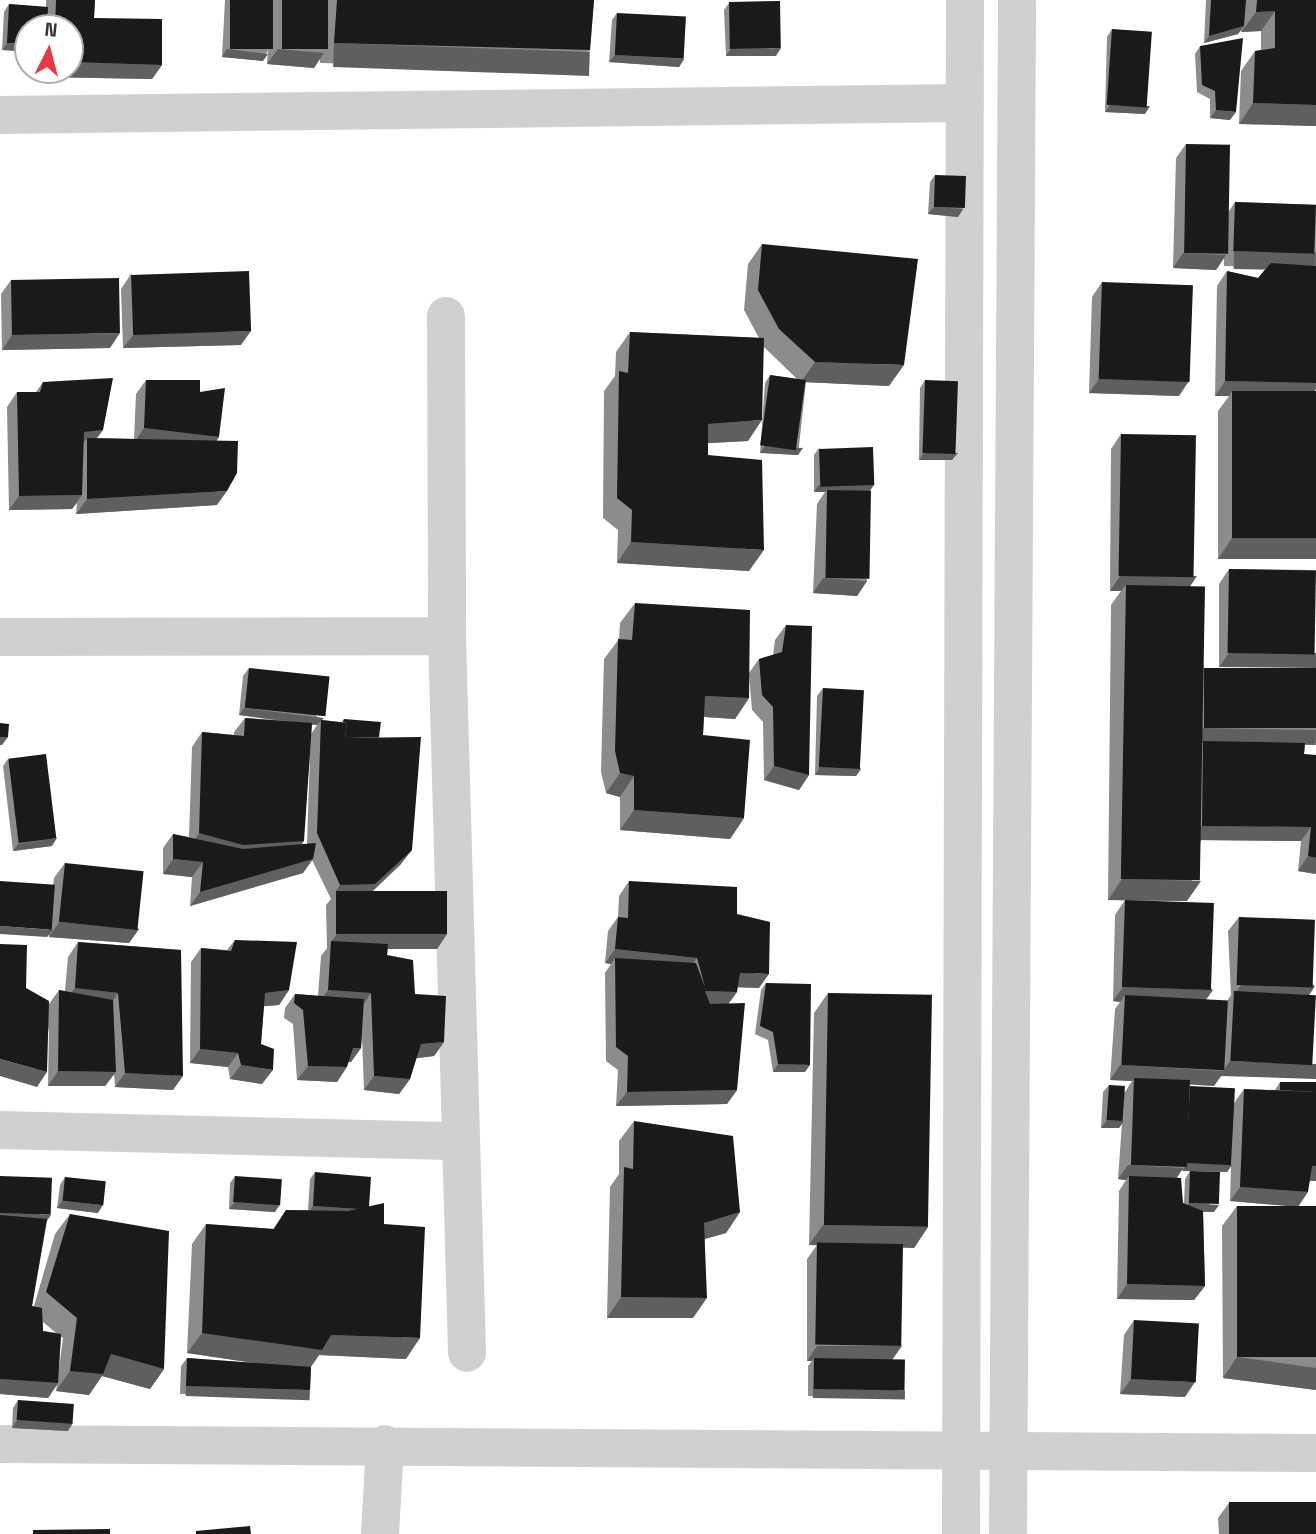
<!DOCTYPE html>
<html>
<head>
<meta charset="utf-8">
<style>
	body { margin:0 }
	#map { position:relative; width:1316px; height:1534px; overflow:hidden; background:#fff; font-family:"Space Grotesk",sans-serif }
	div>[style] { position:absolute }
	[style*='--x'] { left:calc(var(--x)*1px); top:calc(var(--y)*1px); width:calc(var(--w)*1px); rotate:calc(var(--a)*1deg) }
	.street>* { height:38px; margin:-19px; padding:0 19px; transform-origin:19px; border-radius:19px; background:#d0d0d0 }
	.wall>* { inset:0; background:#8c8c8c }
	.shaded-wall>* { inset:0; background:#5f5f5f; transform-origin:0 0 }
	.building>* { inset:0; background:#1a1a1a; transform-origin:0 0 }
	span { translate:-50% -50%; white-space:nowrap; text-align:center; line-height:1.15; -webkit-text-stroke:7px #fff; paint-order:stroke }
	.north { position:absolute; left:14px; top:14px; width:70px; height:70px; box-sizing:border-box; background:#fff; border:2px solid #adadad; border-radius:50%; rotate:6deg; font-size:19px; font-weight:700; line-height:28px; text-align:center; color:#333 }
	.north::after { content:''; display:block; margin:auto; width:24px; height:32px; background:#e63946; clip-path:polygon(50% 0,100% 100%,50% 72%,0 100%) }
</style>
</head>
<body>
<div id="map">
	<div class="street">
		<div style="--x:0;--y:115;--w:965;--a:-0.71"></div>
		<div style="--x:446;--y:316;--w:320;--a:89.8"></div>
		<div style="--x:447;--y:636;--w:717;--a:88.4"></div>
		<div style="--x:0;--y:637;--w:447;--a:-0.1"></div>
		<div style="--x:0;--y:1130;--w:460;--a:1.4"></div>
		<div style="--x:0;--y:1444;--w:1316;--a:0.39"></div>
		<div style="--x:380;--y:1534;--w:90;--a:-86.8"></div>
		<div style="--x:961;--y:1534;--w:1534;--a:-89.85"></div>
		<div style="--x:1008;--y:1534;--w:1534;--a:-89.66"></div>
	</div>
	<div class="wall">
		<div style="clip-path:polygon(46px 0,95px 0,94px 18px,162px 65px,152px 79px,44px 77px,44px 70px,70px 70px,70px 28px,28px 28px,2px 50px,4px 12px,9px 4px,46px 7px)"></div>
		<div style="clip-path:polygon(225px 0,594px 0,590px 50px,576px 70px,320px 63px,320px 58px,314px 68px,267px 64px,268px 50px,263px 61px,222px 57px)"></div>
		<div style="clip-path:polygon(1206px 0,1316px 0,1316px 126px,1239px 124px,1241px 71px,1255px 51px,1261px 50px,1261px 31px,1241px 32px,1242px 29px,1238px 34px,1204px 43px)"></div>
		<div style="clip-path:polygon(729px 3px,776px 56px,726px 56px,724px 10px)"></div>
		<div style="clip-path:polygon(617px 13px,684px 59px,679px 67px,609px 62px,612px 20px)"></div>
		<div style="clip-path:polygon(1112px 29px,1145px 114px,1105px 112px,1107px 37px)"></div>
		<div style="clip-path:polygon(1200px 46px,1230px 120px,1210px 118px,1210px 99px,1197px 92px,1195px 54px)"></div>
		<div style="clip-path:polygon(1186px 144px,1227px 214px,1235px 202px,1316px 205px,1315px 391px,1316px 559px,1218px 559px,1218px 411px,1229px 396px,1215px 396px,1217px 286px,1227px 271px,1258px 278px,1267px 267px,1224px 266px,1224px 258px,1216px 270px,1173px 268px,1176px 158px)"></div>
		<div style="clip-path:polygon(935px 175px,963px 209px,958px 217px,928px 214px,930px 182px)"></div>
		<div style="clip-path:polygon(762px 244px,889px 386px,806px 382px,798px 455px,760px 453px,765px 383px,770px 375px,797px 379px,764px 347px,748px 441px,708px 443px,708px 455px,749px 571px,617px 563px,618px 530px,603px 518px,604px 391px,615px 376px,616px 352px,630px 332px,759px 338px,744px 310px,748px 264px)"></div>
		<div style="clip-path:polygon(131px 274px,241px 345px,123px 348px,121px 289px)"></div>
		<div style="clip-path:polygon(11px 280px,110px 348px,2px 350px,1px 294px)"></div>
		<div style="clip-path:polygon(1102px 282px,1179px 396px,1089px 393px,1092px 297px)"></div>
		<div style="clip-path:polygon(146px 380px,200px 392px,217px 441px,217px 505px,76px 514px,77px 503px,72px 509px,9px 510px,7px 407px,17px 392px,36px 392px,43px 382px,103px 430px,97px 438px,134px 439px,136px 394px)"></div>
		<div style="clip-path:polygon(925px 380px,952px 460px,919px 460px,920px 388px)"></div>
		<div style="clip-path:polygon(1121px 434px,1190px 586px,1204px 668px,1316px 668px,1316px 743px,1305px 743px,1304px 754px,1316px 874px,1298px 871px,1301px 841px,1201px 840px,1187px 901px,1108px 900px,1111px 605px,1121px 591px,1110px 591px,1111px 449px)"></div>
		<div style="clip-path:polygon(819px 448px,869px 491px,867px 581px,857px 596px,813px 593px,817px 504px,825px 492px,814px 492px,814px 455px)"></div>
		<div style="clip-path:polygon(1229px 569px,1316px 570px,1219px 667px,1219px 584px)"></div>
		<div style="clip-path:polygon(635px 603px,749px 673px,759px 659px,773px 655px,775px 640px,786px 625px,809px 775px,799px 790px,764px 780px,763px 722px,752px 710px,749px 675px,749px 698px,735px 719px,704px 717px,703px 735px,744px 818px,730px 839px,620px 830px,620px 797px,606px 793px,601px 772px,604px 659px,619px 639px,620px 623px)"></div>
		<div style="clip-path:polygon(evenodd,249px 668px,322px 720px,342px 722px,344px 719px,379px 737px,401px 864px,373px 891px,447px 934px,437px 949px,388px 949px,387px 955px,415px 994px,444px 1042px,434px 1056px,416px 1058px,410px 1079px,399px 1094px,364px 1090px,362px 1037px,361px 1048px,351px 1062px,348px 1062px,337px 1082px,297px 1080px,293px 1024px,284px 1018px,285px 1008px,295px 994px,318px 996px,321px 956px,327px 948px,326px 905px,331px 899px,312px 860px,303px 873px,190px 906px,192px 877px,163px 874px,163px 848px,173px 834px,189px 837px,192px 747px,202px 732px,234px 735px,234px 732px,245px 718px,273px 720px,239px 715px,243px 676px,249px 668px,312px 725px,317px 725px,311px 734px,312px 725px,249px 668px,310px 754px,307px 844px,302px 844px,310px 754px)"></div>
		<div style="clip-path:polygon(823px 688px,861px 769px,856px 776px,815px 775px,817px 696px)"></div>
		<div style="clip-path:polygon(8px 759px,52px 846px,13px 851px,3px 766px)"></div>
		<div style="clip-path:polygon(65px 863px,139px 929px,129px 943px,49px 937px,49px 934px,47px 937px,54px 878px)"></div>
		<div style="clip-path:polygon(629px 881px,737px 914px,759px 988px,737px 987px,737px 992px,729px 1003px,737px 1090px,727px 1104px,616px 1106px,618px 1070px,606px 1061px,605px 973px,611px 964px,605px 963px,608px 931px,618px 917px,619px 896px)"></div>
		<div style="clip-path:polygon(1125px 900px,1213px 990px,1206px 1000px,1227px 1001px,1231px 995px,1228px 931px,1239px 917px,1315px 986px,1309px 995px,1221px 1076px,1214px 1086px,1189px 1084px,1189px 1086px,1234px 1103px,1244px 1089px,1275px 1090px,1280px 1082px,1316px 1082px,1316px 1181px,1310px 1181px,1298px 1206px,1316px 1206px,1316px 1390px,1223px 1378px,1222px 1226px,1237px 1206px,1292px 1206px,1230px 1201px,1231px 1166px,1227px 1172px,1182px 1170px,1177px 1178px,1183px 1203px,1184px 1203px,1185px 1179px,1190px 1171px,1214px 1212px,1203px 1212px,1205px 1286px,1194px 1300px,1117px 1299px,1119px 1191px,1126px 1180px,1118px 1179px,1122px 1123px,1119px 1128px,1101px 1128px,1103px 1092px,1109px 1085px,1125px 1092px,1132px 1081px,1110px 1080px,1115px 1009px,1120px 1002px,1113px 1001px,1115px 915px)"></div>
		<div style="clip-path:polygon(235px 940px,289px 990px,279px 1005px,264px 1006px,261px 1044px,262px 1084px,230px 1079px,228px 1067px,190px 1063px,191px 962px,201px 948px,227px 950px)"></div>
		<div style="clip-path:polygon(78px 942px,181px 950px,173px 1090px,115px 1087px,114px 1074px,105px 1086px,48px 1086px,49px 1027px,37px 1087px,26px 988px,49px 1004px,59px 990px,65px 991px,68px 957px)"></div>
		<div style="clip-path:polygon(766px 983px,805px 1072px,773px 1072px,768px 1040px,755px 1034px,761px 990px)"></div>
		<div style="clip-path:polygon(828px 993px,928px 1227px,914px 1248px,902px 1247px,892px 1360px,900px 1398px,808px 1396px,808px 1366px,812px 1361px,807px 1361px,807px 1259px,817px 1245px,809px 1245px,814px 1013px)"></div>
		<div style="clip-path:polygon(634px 1121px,740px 1212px,726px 1233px,705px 1239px,693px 1318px,607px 1318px,610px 1187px,619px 1174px,619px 1141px)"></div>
		<div style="clip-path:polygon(315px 1172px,369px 1207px,384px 1224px,406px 1359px,319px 1355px,311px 1367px,310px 1390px,304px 1398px,180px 1394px,181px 1366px,187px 1358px,254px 1363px,187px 1353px,192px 1244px,206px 1224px,273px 1229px,286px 1210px,308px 1210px,310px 1179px)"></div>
		<div style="clip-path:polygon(evenodd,0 1176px,47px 1221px,32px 1306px,34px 1306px,55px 1234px,70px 1214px,164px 1369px,150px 1389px,102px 1376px,89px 1395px,56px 1391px,57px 1385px,48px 1398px,0 1394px,0 1176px,43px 1322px,56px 1333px,43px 1331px,43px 1322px,0 1176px,61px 1337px,63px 1338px,59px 1368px,61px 1337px)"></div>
		<div style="clip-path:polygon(235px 1176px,280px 1204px,275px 1212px,229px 1209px,230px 1183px)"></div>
		<div style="clip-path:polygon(65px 1177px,98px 1213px,57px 1208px,60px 1185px)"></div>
		<div style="clip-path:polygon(1134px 1320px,1185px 1397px,1120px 1394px,1124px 1335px)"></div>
		<div style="clip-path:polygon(18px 1400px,68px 1431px,12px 1428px,13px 1408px)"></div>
		<div style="clip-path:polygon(1229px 1503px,1316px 1534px,1219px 1534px,1218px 1518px)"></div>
	</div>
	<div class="shaded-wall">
		<div style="clip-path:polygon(1275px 11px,1261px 31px,1241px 32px,1256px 12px)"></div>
		<div style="clip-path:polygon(1244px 26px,1238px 34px,1204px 43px,1209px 36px)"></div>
		<div style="clip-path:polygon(7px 43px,28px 44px,28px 52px,2px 50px)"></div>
		<div style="left:334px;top:43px;width:256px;height:24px;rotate:2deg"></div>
		<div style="clip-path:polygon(781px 48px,776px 56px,726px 56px,731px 49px)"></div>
		<div style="clip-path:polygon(227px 49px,268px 54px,263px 61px,222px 57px)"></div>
		<div style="clip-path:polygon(278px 49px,324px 53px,314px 68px,267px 64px)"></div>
		<div style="clip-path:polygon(615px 55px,684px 59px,679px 67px,609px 62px)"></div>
		<div style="clip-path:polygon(70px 62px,162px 65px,152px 79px,44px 77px,48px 70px,70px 70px)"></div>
		<div style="clip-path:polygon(1253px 103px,1316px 105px,1316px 126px,1239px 124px)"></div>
		<div style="clip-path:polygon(1110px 105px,1150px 106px,1145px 114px,1105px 112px)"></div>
		<div style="clip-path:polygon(1216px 110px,1236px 112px,1230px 120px,1210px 118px)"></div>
		<div style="clip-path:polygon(934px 207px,963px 209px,958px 217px,928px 214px)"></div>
		<div style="left:1234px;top:251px;width:82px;height:18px;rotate:1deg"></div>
		<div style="clip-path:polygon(1183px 253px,1226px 255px,1216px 270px,1173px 268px)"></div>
		<div style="clip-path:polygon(251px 331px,241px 345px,123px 348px,134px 334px)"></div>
		<div style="clip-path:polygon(120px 333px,110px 348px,2px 350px,12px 335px)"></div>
		<div style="clip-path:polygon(815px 362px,904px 365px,889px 386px,801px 382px)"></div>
		<div style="clip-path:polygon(1099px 379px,1189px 381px,1179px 396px,1089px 393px)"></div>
		<div style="clip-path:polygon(1225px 381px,1316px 383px,1316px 389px,1310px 397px,1232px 391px,1229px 396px,1215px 396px)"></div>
		<div style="clip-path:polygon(762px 420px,748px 441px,694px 444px,708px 424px)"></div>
		<div style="clip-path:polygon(144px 428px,219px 437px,209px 452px,134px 443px)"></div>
		<div style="clip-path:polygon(103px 430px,92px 444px,87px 438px,82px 445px,84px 432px)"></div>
		<div style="clip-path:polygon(765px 446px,803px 448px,798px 455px,760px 453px)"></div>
		<div style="clip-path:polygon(924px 453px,958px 453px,952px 460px,919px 460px)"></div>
		<div style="clip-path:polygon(819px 485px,874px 485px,869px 492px,827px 490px,825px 492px,814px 492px)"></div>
		<div style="clip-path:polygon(227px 491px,217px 505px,76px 514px,87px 499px)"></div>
		<div style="clip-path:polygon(82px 495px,72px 509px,9px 510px,19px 496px)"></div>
		<div style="clip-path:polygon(1232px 538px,1316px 538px,1316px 559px,1218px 559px)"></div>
		<div style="clip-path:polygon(631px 542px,764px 550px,749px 571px,617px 563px)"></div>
		<div style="clip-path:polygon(1120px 576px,1197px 576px,1187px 591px,1126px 585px,1121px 591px,1110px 591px)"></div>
		<div style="clip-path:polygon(823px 578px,867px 581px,857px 596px,813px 593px)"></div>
		<div style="clip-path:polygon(1229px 653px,1316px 653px,1316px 668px,1219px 667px)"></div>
		<div style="clip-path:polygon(705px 696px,749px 698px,735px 719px,691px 716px)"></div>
		<div style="clip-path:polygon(244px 708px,324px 718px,317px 725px,239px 715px)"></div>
		<div style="left:1202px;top:728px;width:114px;height:15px;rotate:1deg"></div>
		<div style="clip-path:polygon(0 737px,8px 737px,2px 745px,0 745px)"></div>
		<div style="clip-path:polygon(774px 766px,809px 775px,799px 790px,764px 780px)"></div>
		<div style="clip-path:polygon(820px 767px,861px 769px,856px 776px,815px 775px)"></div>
		<div style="clip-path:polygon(620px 773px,634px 776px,620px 797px,606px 793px)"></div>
		<div style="clip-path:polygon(634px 810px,744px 818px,730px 839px,620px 830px)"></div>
		<div style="clip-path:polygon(1200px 826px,1311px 827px,1301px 841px,1190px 840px)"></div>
		<div style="clip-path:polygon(199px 833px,304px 841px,294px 855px,189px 848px)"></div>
		<div style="clip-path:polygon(57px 838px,52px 846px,13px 851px,18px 844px)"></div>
		<div style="clip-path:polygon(412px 850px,401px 864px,364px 899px,336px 891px,330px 899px,340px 885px)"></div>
		<div style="clip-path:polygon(1308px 856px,1316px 858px,1316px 874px,1298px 871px)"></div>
		<div style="clip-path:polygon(173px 859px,203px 862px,192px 877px,163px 874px)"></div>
		<div style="clip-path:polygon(313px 859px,303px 873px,190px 906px,200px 892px)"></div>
		<div style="clip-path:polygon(1122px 879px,1201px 881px,1187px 901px,1108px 900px)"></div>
		<div style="clip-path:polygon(59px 922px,139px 929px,129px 943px,49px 937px)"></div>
		<div style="clip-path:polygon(0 926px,53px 930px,47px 937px,0 934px)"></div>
		<div style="clip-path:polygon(337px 934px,447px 934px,437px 949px,331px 949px,331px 942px)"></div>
		<div style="clip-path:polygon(615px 949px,697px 958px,687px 972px,615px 958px,611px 964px,605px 963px)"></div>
		<div style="clip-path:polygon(740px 973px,769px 974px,759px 988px,729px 987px)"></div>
		<div style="clip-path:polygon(1241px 985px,1315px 986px,1305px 1001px,1233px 996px)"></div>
		<div style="clip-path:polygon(1123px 987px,1213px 990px,1202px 1004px,1125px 995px,1120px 1002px,1113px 1001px)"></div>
		<div style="clip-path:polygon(75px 988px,118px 993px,108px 1008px,64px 1002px)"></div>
		<div style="clip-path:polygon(289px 990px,279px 1005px,255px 1007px,265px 993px)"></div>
		<div style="clip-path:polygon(328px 990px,371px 993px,361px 1008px,318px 1005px)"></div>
		<div style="clip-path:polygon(705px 991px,737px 992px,726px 1007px,695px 1005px)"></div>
		<div style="clip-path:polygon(444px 1042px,434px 1056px,411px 1059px,421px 1044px)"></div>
		<div style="clip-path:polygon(353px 1048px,361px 1048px,351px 1062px,342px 1062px)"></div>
		<div style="clip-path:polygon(200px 1049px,238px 1053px,228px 1067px,190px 1063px)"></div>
		<div style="clip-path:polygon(0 1059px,47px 1072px,37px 1087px,0 1076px)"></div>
		<div style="clip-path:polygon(1230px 1061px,1316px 1064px,1316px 1079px,1221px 1076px,1214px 1086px,1134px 1081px,1134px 1078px,1132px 1081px,1110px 1080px,1120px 1065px,1223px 1071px)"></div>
		<div style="clip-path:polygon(778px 1064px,810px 1065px,805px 1072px,773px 1072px)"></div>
		<div style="clip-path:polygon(241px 1065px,273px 1070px,262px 1084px,230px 1079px)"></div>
		<div style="clip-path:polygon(308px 1066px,347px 1067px,337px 1082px,297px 1080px)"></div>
		<div style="clip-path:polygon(58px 1071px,116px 1072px,105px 1086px,48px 1086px)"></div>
		<div style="clip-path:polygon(125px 1073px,183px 1076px,173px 1090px,115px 1087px)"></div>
		<div style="clip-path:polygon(374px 1076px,410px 1079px,399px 1094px,364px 1090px)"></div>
		<div style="clip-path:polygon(737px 1090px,727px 1104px,616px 1106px,627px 1092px)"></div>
		<div style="clip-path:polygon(1107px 1120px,1124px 1121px,1119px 1128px,1101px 1128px)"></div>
		<div style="clip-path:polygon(1187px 1163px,1232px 1165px,1227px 1172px,1182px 1171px)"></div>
		<div style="clip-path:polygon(1128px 1165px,1183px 1168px,1173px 1183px,1129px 1176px,1126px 1180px,1118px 1179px)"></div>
		<div style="clip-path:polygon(1312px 1166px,1316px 1166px,1316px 1181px,1302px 1180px)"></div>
		<div style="clip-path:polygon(1240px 1187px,1308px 1192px,1298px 1207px,1230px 1201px)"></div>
		<div style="clip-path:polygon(62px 1201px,103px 1205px,98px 1213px,57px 1208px)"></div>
		<div style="clip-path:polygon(235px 1202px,280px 1204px,275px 1212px,229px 1209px)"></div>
		<div style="clip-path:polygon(1189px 1203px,1219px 1205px,1214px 1212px,1184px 1211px)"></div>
		<div style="clip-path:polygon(313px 1206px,369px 1210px,307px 1214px)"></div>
		<div style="clip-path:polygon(740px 1212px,726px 1233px,690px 1243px,704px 1223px)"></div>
		<div style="clip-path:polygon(0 1213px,51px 1215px,46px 1222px,0 1221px)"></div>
		<div style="clip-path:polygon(823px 1225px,928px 1227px,914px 1248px,809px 1245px)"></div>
		<div style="clip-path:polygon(1127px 1284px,1205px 1286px,1194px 1300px,1117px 1299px)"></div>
		<div style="clip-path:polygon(621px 1297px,707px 1298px,693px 1318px,607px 1318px)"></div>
		<div style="clip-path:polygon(202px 1333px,331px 1335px,420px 1338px,406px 1359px,319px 1355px,308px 1371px,187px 1353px)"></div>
		<div style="clip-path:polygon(817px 1346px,902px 1346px,892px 1360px,814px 1358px,812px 1361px,807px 1361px)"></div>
		<div style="clip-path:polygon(111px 1354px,164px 1369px,150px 1389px,102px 1376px,89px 1395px,56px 1391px,70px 1371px)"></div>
		<div style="clip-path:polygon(1237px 1357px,1316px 1368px,1316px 1390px,1223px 1378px)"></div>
		<div style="clip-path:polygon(0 1379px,58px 1383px,48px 1398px,0 1394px)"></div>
		<div style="clip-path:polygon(1131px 1379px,1195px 1382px,1185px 1397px,1120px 1394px)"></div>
		<div style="left:186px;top:1386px;width:124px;height:10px;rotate:2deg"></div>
		<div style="left:813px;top:1389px;width:92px;height:9px;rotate:1deg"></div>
		<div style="clip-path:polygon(17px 1420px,73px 1423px,68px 1431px,12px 1428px)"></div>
	</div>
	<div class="building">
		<div style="clip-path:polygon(56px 0,95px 0,94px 18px,162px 19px,162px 65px,70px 62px,70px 28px,55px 28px)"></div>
		<div style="left:230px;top:0;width:43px;height:49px"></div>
		<div style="left:282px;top:0;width:46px;height:49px"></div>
		<div style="clip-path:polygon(337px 0,594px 0,590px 50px,334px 43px)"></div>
		<div style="clip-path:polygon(1211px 0,1246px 0,1244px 26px,1209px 36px)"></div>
		<div style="clip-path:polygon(1257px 0,1316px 0,1316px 105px,1253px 103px,1255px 51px,1275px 48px,1275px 11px,1256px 12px)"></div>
		<div style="left:780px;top:1px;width:47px;height:51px;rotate:89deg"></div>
		<div style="clip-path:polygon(9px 4px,48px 7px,47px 28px,28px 28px,28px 44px,7px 43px)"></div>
		<div style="left:617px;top:13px;width:69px;height:42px;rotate:3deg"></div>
		<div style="left:1112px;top:29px;width:40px;height:76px;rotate:4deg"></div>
		<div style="clip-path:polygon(1243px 38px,1236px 112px,1216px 110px,1215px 91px,1202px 85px,1200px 46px)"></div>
		<div style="left:1186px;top:144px;width:44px;height:109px;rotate:1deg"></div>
		<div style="left:935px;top:175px;width:31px;height:32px;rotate:2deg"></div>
		<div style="left:1235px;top:202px;width:81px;height:49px;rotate:2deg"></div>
		<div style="clip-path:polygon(762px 244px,918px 259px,904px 365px,815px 362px,779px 329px,758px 290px)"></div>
		<div style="clip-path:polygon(1271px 263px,1316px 266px,1316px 383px,1225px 381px,1227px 271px,1258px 278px)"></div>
		<div style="left:249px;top:271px;width:60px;height:118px;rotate:88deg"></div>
		<div style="left:119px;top:278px;width:55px;height:108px;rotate:89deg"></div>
		<div style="left:1102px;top:282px;width:91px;height:97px;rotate:2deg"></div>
		<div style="clip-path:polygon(630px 332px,764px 338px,762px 420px,708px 424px,708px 455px,762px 460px,764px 550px,631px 542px,632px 510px,617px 498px,619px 371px,628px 373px)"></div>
		<div style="left:770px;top:375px;width:36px;height:71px;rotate:8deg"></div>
		<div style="clip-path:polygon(113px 378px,103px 430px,84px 432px,82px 495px,19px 496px,17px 392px,40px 392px,43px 382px)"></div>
		<div style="clip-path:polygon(146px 380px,200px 380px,200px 392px,225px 388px,219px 437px,144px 428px)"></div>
		<div style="left:925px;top:380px;width:33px;height:73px;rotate:2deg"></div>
		<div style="left:1232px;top:391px;width:84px;height:147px"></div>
		<div style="left:1121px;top:434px;width:75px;height:142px;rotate:1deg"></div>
		<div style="clip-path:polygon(87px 438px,238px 441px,237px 473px,227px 491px,87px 499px)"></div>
		<div style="left:873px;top:447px;width:38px;height:54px;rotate:88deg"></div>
		<div style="left:827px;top:490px;width:44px;height:88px;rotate:1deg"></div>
		<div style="left:1229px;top:569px;width:87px;height:84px;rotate:1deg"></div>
		<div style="left:1126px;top:585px;width:79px;height:294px;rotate:1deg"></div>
		<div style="clip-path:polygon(635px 603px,750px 610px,749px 698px,705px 696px,703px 735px,750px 740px,744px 818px,634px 810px,634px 776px,620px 773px,615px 751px,618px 639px,632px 640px)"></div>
		<div style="clip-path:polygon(786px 625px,812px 626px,809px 775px,774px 766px,773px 707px,762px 695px,759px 659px,782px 652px)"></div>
		<div style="left:249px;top:668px;width:81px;height:40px;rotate:6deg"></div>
		<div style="left:1204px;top:668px;width:112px;height:60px"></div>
		<div style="left:823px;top:688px;width:41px;height:79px;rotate:3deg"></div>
		<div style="clip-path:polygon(245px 718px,312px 723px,304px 841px,243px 845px,199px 833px,202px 732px,244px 736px)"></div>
		<div style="clip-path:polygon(344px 719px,381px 722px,379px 737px,345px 738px,347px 723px,343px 722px)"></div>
		<div style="clip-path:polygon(321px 720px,347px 723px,345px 738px,421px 737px,412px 850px,375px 884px,340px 885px,317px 833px)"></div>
		<div style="clip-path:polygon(0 723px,9px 724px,8px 737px,0 737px)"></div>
		<div style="clip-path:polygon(1203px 741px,1305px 743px,1304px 754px,1316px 755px,1316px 858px,1308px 856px,1311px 827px,1202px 826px)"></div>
		<div style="left:46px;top:754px;width:85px;height:38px;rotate:83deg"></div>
		<div style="clip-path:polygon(173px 834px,243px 849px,316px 843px,313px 859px,200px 892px,203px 862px,173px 859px)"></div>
		<div style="left:65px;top:863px;width:79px;height:59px;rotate:6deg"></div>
		<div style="left:0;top:881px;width:55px;height:45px;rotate:4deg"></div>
		<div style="clip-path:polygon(629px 881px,737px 887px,737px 914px,770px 922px,769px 974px,740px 973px,737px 992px,705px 991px,710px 1004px,745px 1003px,737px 1090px,627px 1092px,628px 1056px,616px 1047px,615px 958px,696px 963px,705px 987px,697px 958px,615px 949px,618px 917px,628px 918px)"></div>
		<div style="left:336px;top:891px;width:111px;height:43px"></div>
		<div style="left:1125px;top:900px;width:89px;height:87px;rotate:2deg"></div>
		<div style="left:1239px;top:917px;width:76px;height:68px;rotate:2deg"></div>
		<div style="clip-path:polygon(235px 940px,297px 942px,289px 990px,265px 993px,261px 1044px,274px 1049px,273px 1070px,241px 1065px,238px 1053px,200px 1049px,201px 948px,231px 951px)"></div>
		<div style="clip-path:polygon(331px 941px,388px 944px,387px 955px,413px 960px,415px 994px,446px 996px,444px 1042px,421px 1044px,410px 1079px,374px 1076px,371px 993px,328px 990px)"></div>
		<div style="clip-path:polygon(78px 942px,181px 950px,183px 1076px,125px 1073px,118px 993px,75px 988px)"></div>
		<div style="clip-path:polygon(0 944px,27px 945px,26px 988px,49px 1001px,47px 1072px,0 1059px)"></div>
		<div style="clip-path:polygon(766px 983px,811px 984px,810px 1065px,778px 1064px,773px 1032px,760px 1026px)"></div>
		<div style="clip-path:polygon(59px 990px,113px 1000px,116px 1072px,58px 1071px)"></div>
		<div style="left:1234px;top:991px;width:82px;height:70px;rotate:3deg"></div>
		<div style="left:828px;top:993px;width:104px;height:232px;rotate:1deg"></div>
		<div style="clip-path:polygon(295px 994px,364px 999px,361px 1048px,353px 1048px,347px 1067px,308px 1066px,303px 1010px,294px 1003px)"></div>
		<div style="left:1125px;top:995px;width:103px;height:70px;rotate:3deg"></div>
		<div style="left:1134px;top:1078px;width:56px;height:87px;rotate:2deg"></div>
		<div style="clip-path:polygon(1280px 1082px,1316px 1082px,1316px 1092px,1280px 1090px)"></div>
		<div style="left:1109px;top:1085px;width:16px;height:35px;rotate:4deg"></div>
		<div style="left:1190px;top:1086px;width:45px;height:77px;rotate:3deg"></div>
		<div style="clip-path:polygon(1244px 1089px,1316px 1092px,1316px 1166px,1312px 1166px,1308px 1192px,1240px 1187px)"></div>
		<div style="clip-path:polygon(634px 1121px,733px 1136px,740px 1212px,704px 1223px,707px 1298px,621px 1297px,624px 1167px,633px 1169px)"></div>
		<div style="left:1190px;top:1171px;width:30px;height:32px;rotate:2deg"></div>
		<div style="clip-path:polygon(315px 1172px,371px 1177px,369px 1207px,358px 1209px,313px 1206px)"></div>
		<div style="left:0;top:1176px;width:52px;height:37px;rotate:2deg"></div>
		<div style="left:235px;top:1176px;width:47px;height:26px;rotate:4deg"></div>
		<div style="clip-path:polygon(1129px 1176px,1181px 1178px,1183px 1203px,1203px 1211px,1205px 1286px,1127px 1284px)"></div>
		<div style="left:65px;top:1177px;width:41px;height:24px;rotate:6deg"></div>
		<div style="clip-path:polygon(384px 1203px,384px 1224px,425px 1227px,420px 1338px,331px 1335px,322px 1350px,202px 1333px,206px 1224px,274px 1229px,286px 1210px,348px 1211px)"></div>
		<div style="left:1237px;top:1206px;width:79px;height:151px"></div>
		<div style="clip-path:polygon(70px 1214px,169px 1231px,164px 1369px,111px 1354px,103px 1374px,70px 1371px,77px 1318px,46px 1292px)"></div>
		<div style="clip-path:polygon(0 1215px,47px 1219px,32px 1306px,42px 1308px,43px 1331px,61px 1334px,58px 1383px,0 1379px)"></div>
		<div style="left:903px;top:1244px;width:102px;height:86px;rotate:91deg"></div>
		<div style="left:1134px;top:1320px;width:65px;height:59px;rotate:3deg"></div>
		<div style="clip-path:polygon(187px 1358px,311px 1367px,310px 1390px,186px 1386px)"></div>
		<div style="left:814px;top:1358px;width:91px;height:31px;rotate:1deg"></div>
		<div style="left:18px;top:1400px;width:56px;height:20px;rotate:4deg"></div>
		<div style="left:1316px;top:1502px;width:32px;height:87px;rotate:90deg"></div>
		<div style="clip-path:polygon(250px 1526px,251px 1534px,196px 1534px,196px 1531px)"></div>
		<div style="clip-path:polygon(110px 1529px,110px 1534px,33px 1534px,33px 1530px)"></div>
	</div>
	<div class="north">N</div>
</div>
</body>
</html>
